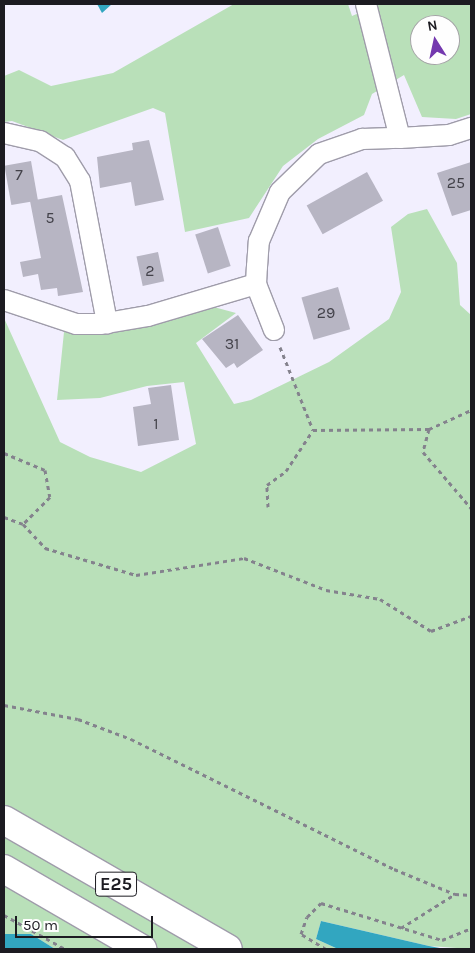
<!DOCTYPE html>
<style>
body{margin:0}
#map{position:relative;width:475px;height:953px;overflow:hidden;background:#f2effe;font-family:Karla,sans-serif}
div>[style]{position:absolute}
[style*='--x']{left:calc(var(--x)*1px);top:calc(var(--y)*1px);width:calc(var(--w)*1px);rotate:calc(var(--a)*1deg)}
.green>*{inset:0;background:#b9e0b9}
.water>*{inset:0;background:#32a6c0}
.building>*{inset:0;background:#b7b5c3;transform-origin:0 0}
.path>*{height:3px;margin-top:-1.5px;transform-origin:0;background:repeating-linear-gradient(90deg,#84828d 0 4px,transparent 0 8px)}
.roads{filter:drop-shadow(1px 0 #9f9caa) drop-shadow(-1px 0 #9f9caa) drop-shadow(0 1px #9f9caa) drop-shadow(0 -1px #9f9caa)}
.street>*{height:20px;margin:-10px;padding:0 10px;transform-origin:10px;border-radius:10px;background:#fff}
.highway>*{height:28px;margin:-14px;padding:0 14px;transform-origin:14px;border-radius:14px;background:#fff}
span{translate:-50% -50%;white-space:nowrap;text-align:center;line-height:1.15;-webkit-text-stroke:4px #fefefe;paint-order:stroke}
.number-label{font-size:16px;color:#43424a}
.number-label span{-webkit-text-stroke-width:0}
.shield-label span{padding:1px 4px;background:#fefefe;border:1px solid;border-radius:4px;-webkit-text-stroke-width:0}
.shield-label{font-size:18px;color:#1c1b21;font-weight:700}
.frame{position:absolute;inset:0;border:5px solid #1c1b21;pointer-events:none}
.north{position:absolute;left:410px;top:15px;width:50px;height:50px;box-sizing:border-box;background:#fefefe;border:1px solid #a4a3a6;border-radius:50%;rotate:350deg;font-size:14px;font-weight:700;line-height:20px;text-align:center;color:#1c1b21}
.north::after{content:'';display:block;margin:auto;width:18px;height:22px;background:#7439af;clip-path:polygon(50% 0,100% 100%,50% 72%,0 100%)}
.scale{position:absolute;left:15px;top:916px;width:138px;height:22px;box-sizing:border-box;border:2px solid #1c1b21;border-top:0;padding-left:6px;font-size:15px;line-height:18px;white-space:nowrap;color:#1c1b21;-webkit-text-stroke:4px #fefefe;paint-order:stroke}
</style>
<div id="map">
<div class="green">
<div style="clip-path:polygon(evenodd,234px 4px,348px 4px,352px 16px,380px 4px,471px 4px,471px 114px,456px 119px,422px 117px,404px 75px,372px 94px,364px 115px,318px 139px,283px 166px,249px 218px,185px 232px,165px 113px,153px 108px,63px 140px,12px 121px,4px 122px,4px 76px,19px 70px,51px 86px,113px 73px,234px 4px,420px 25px,450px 25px,450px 55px,420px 55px,420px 25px)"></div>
<div style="clip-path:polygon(427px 209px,457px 263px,460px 305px,471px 315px,471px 949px,429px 946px,321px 921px,316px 939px,338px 949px,55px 949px,31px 934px,4px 934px,4px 318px,60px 442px,90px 457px,141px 472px,196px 444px,184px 382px,147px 386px,100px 398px,57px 400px,64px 332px,108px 334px,159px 324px,210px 306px,236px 313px,196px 343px,234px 404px,251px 400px,329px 362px,389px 319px,401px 292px,391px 227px,408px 214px)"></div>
</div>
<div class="water">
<div style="clip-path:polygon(97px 4px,112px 4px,102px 13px)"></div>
<div style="clip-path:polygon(321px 921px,429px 946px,445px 949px,338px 949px,316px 939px)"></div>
<div style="clip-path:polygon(4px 934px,31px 934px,55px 949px,4px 949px)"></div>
</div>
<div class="building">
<div style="clip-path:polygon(149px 140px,164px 200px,135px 206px,131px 182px,100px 188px,97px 157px,133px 150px,132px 143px)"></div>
<div style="left:31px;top:161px;width:40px;height:27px;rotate:80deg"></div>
<div style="clip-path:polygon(471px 162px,471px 210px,452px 216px,437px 173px)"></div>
<div style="left:367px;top:172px;width:33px;height:69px;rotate:61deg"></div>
<div style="clip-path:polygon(62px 195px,83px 292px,58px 296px,57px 288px,41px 290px,38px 274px,23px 277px,20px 262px,41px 258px,30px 201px)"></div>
<div style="left:218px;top:227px;width:41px;height:24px;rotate:72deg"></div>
<div style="left:158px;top:252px;width:30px;height:22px;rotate:78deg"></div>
<div style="left:338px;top:287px;width:44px;height:38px;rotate:74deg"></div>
<div style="clip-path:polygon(238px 315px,263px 350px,237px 368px,234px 363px,226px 368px,202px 339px)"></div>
<div style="clip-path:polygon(171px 385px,179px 440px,138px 446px,133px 407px,151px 404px,148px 388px)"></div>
</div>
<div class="path">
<div style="--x:280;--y:347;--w:89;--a:68.3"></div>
<div style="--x:313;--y:430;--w:116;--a:-0.5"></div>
<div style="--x:429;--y:429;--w:46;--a:-24.3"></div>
<div style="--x:429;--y:429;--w:24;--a:105"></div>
<div style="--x:423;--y:452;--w:74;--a:49.4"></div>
<div style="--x:4;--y:453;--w:44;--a:22.5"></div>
<div style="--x:45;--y:470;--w:27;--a:80"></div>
<div style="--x:50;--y:497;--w:38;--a:135"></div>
<div style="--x:268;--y:507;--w:22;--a:-93"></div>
<div style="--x:267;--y:485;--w:24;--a:-36"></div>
<div style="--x:286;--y:471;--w:49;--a:-56.6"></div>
<div style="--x:4;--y:517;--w:20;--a:20"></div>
<div style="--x:23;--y:524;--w:33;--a:47"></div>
<div style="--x:45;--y:548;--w:95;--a:16.5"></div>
<div style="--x:136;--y:575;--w:109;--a:-8.9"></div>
<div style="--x:244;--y:558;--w:88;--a:21.3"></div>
<div style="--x:326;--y:590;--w:55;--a:9.5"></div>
<div style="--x:380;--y:599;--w:60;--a:32.1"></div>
<div style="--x:431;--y:631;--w:43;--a:-20.6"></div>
<div style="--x:4;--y:705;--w:75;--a:10.7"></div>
<div style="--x:78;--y:719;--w:57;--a:20.7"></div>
<div style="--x:131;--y:739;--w:293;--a:26.3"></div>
<div style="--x:394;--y:869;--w:66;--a:22.3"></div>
<div style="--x:455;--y:894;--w:16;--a:4"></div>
<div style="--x:4;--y:915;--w:70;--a:29.1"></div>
<div style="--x:401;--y:928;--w:64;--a:-32.2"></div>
<div style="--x:326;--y:949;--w:29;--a:-149"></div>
<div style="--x:301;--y:934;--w:18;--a:-71"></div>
<div style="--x:307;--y:917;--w:20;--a:-45"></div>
<div style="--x:321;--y:903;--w:127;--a:17"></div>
<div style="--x:442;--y:940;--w:31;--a:-22"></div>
</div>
<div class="roads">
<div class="street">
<div style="--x:366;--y:4;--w:138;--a:75.8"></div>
<div style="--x:400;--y:138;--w:49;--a:-3.5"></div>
<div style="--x:449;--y:135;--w:23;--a:-18"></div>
<div style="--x:4;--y:133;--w:37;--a:13"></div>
<div style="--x:40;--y:141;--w:30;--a:33"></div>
<div style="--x:65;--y:157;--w:28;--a:58"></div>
<div style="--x:80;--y:181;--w:145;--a:79.2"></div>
<div style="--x:4;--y:300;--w:76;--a:18.4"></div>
<div style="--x:76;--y:324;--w:25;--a:0"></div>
<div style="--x:101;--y:324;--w:48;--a:-9.7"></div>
<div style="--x:148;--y:316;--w:113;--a:-16.5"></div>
<div style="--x:274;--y:330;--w:49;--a:-111.4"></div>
<div style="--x:256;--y:284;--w:17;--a:-87"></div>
<div style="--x:257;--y:267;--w:26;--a:-86"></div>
<div style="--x:259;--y:241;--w:53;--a:-66.8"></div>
<div style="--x:280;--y:192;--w:54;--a:-44.3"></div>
<div style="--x:319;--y:154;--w:46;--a:-19.2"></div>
<div style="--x:362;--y:139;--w:38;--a:-2"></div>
</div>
<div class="highway">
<div style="--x:4;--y:820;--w:258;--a:29.9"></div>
<div style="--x:4;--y:869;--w:160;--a:30.1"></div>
</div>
</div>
<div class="number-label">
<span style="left:19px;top:175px">7</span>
<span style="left:456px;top:183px">25</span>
<span style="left:50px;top:218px">5</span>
<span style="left:150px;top:271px">2</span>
<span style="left:326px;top:313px">29</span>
<span style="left:232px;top:344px">31</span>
<span style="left:156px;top:424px">1</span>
</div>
<div class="shield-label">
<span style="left:116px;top:884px">E25</span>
</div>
<div class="frame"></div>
<div class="north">N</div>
<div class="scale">50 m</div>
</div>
